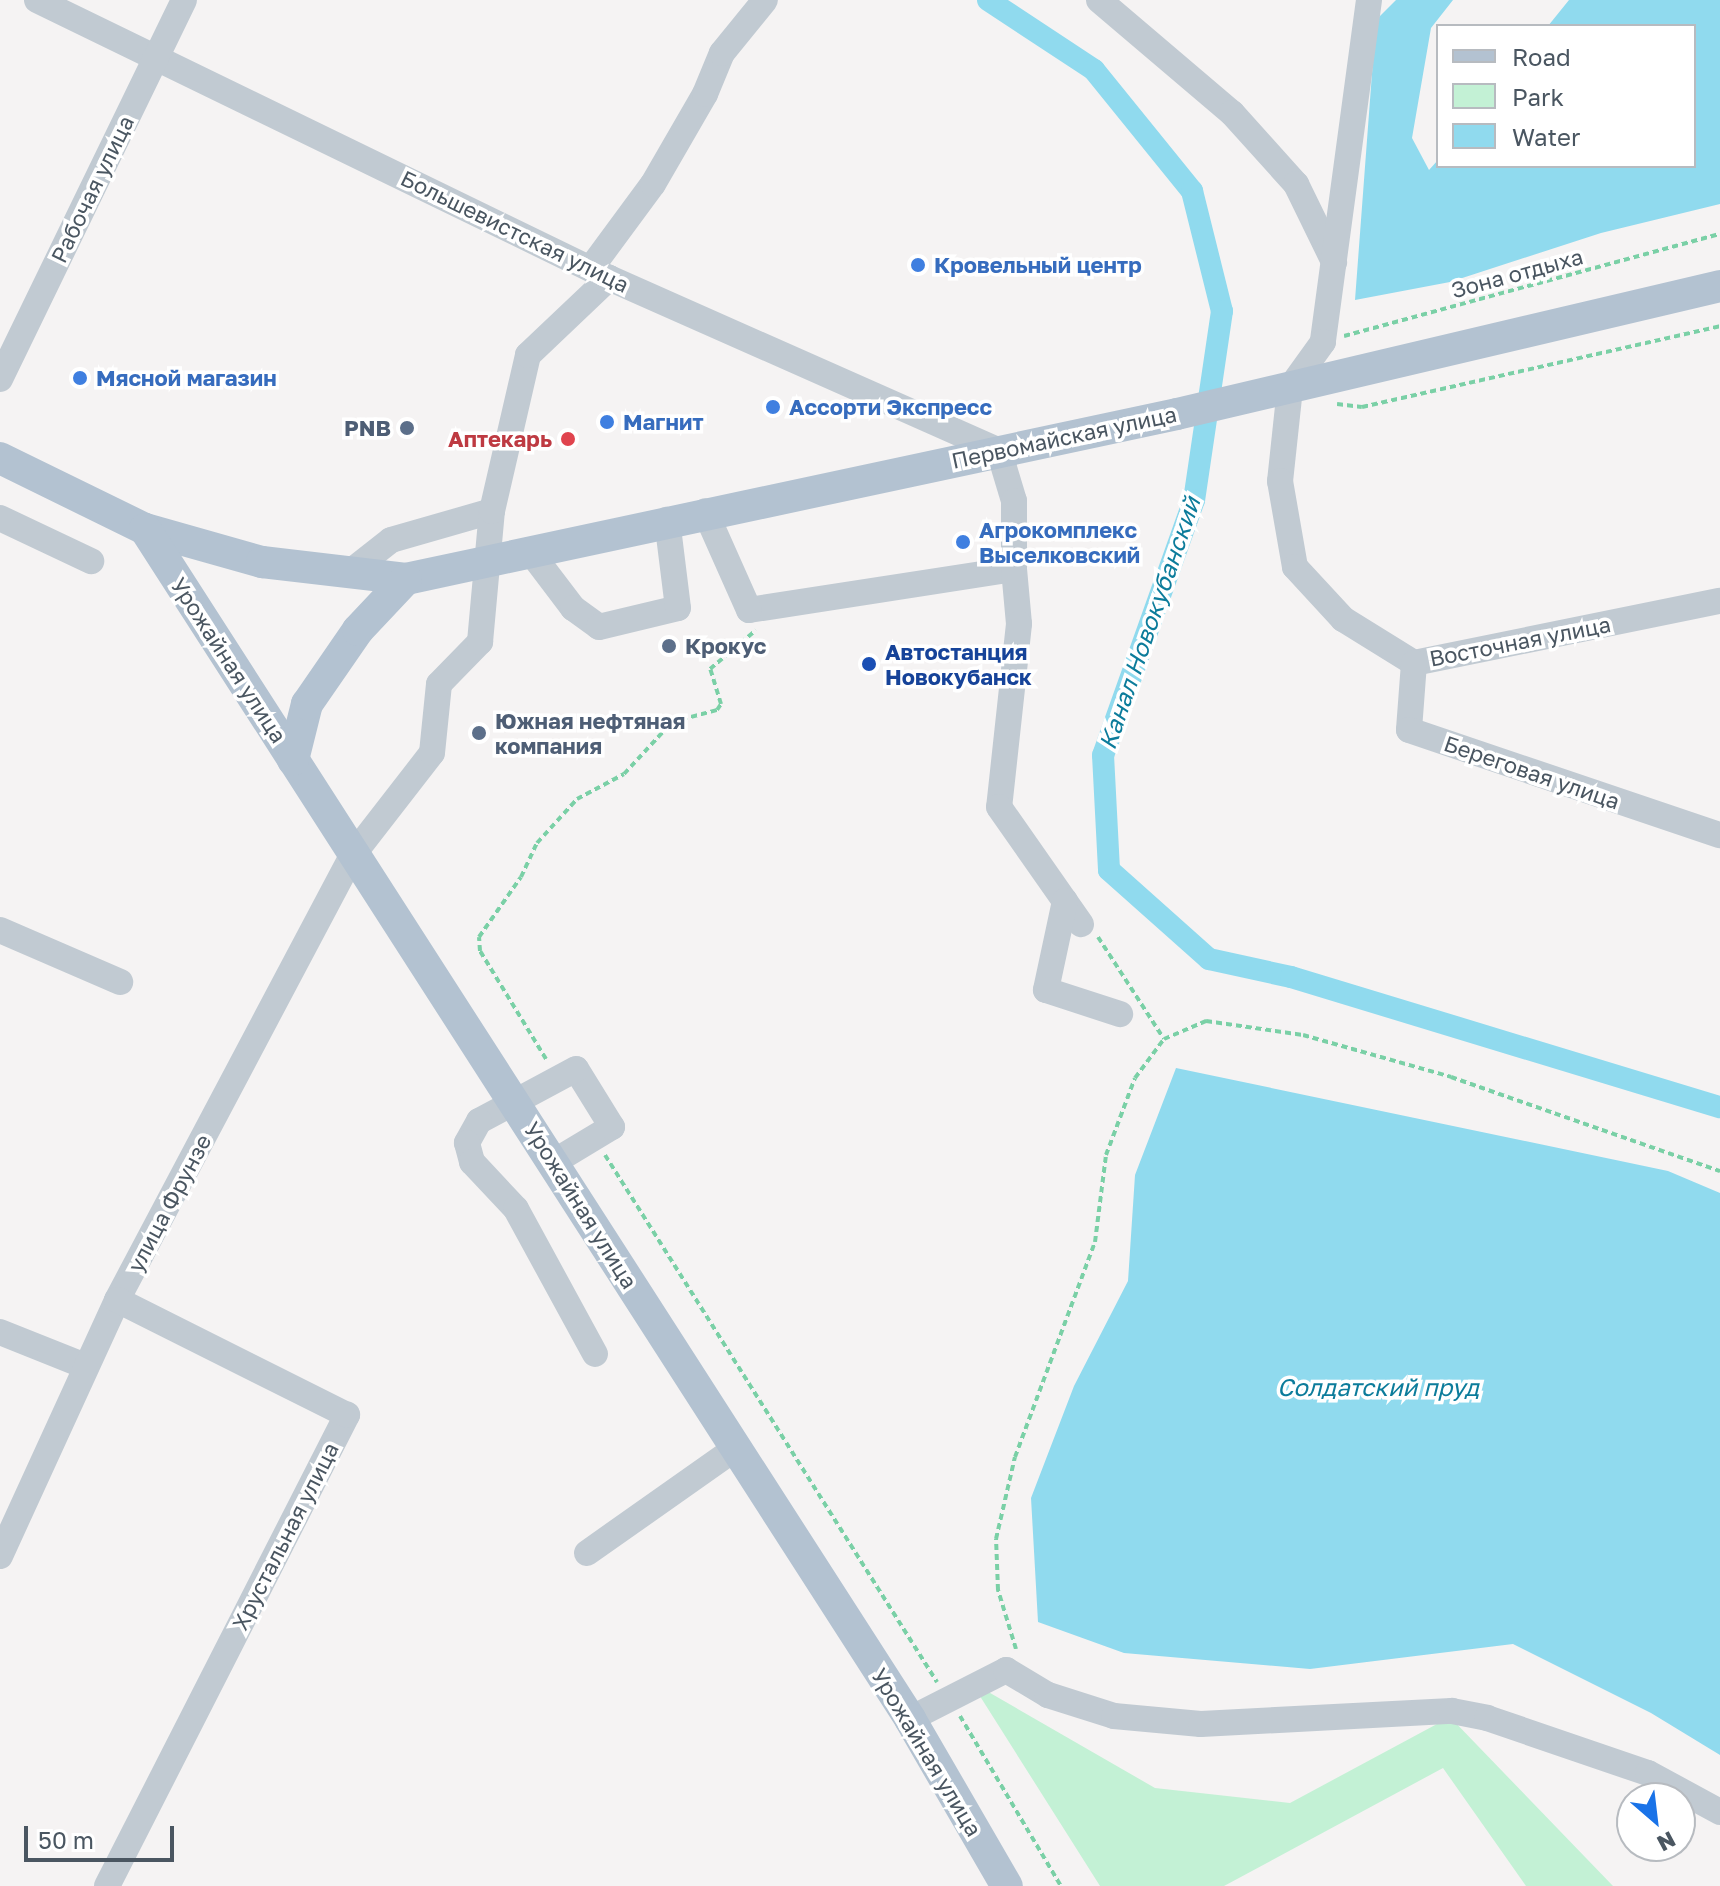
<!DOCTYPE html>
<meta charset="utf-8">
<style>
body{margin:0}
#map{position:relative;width:1720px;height:1886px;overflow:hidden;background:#f5f3f3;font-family:"Golos Text",sans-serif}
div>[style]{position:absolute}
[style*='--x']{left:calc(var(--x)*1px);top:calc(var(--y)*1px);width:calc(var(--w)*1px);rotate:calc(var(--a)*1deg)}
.green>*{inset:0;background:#c3f1d5}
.water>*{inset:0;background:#90daee}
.canal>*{height:22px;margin:-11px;padding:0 11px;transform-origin:11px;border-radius:11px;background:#90daee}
.path>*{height:4px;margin-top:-2px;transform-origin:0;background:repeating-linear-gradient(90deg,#7ad0a6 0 6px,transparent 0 10px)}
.minor>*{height:26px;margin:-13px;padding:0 13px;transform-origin:13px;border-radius:13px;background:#c1cad2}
.major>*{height:32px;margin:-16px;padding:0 16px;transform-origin:16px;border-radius:16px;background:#b3c2d1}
.dots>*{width:22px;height:22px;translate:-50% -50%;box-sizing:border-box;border:4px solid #fff;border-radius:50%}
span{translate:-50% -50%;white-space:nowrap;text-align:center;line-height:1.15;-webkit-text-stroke:7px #fff;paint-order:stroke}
.street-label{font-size:22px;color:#4a5661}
.shop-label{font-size:22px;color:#366cbe;font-weight:700}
.left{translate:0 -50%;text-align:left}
.service-label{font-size:22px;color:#4e5e75;font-weight:700}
.right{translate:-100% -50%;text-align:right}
.health-label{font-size:22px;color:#be3a42;font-weight:700}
.transit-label{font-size:22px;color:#164399;font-weight:700}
.water-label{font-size:24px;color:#0c7c9b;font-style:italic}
.legend{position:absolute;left:1436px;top:24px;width:260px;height:144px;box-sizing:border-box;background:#fff;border:2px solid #b7bbc0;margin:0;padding:10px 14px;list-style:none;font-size:24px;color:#4a5661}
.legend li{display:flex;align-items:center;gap:16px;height:40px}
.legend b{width:40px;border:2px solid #b7bbc0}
.north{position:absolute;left:1616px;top:1782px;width:80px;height:80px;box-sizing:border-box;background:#fff;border:2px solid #b7bbc0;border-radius:50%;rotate:152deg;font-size:22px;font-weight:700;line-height:32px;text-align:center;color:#4a5661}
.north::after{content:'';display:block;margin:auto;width:28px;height:36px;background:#1a73e8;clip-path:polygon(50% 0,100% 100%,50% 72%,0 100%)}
.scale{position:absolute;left:24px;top:1826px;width:150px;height:36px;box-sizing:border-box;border:4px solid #4a5661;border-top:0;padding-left:10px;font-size:24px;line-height:28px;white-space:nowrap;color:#4a5661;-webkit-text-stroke:6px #fff;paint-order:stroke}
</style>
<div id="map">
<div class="green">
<div style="clip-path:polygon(971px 1682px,1155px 1788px,1290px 1803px,1450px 1717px,1613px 1886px,1526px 1886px,1443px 1768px,1224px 1886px,1100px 1886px)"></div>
</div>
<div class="water">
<div style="clip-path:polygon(1396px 0,1453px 0,1431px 28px,1412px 138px,1429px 170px,1438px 160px,1438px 166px,1694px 166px,1694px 26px,1548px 26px,1569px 0,1720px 0,1720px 204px,1601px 233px,1450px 282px,1355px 300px,1376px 20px)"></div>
<div style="clip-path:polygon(1176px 1068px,1668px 1171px,1720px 1193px,1720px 1755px,1651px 1713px,1513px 1644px,1310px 1669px,1124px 1653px,1038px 1622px,1031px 1498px,1074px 1386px,1128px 1281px,1135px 1175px)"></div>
</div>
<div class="canal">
<div style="--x:988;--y:0;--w:127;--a:33.4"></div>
<div style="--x:1094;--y:70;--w:156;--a:51"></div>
<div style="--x:1192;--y:191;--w:124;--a:76"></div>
<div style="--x:1222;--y:311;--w:191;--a:98.4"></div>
<div style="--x:1194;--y:500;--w:271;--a:109.6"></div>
<div style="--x:1103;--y:755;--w:115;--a:87"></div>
<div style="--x:1109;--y:870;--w:134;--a:41.7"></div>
<div style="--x:1209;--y:959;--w:84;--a:12.4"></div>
<div style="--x:1291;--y:977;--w:448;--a:16.9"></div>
</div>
<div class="path">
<div style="--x:1344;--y:336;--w:390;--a:-15.2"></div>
<div style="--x:1337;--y:404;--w:25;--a:7"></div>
<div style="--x:1362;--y:407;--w:367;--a:-12.7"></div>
<div style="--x:1098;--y:937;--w:121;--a:57.1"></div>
<div style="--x:546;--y:1059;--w:127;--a:-121.4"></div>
<div style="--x:480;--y:951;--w:14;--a:-94"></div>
<div style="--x:479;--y:937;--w:73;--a:-55"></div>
<div style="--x:521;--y:877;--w:38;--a:-65"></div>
<div style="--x:537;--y:843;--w:59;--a:-47.7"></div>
<div style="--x:577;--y:799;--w:53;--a:-28"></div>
<div style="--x:624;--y:774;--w:71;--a:-47.3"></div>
<div style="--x:672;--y:722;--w:47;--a:-14.9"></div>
<div style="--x:717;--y:710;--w:7;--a:-56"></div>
<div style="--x:721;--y:704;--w:37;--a:-107"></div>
<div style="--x:710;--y:669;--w:60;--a:-40.3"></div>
<div style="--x:605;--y:1155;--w:623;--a:57.79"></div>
<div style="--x:1016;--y:1649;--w:62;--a:-107"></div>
<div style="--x:998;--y:1590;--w:51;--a:-92.2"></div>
<div style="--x:996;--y:1539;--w:84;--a:-77"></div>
<div style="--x:1015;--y:1457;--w:229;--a:-69.6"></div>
<div style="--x:1095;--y:1242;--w:88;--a:-82.8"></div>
<div style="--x:1106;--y:1155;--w:82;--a:-69.4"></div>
<div style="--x:1135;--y:1078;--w:49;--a:-53.4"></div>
<div style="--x:1164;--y:1039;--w:46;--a:-23.2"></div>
<div style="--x:1206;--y:1021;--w:98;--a:8.2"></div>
<div style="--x:1303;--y:1035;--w:154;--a:15.8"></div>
<div style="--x:1451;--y:1077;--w:285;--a:19.3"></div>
<div style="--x:960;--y:1716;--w:198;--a:59.3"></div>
</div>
<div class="minor">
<div style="--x:37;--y:0;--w:636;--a:25.92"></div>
<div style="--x:609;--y:278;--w:427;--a:23.9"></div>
<div style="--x:999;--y:451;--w:52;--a:73.3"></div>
<div style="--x:1014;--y:501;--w:68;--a:90"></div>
<div style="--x:1014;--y:569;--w:268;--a:171.2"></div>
<div style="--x:749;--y:610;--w:108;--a:-114"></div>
<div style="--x:1099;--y:0;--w:175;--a:40.4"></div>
<div style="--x:1232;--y:113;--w:96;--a:48"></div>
<div style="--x:1296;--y:184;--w:87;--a:64"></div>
<div style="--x:1369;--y:0;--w:345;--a:97.7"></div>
<div style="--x:1323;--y:342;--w:57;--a:125.7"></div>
<div style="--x:1290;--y:388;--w:94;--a:96.1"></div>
<div style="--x:1280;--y:481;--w:87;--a:80.1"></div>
<div style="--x:1295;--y:567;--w:71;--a:47.3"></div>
<div style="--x:1343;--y:619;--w:84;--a:31.8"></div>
<div style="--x:1414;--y:663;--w:312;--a:-11.5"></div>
<div style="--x:591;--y:268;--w:104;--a:-53.6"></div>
<div style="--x:653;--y:184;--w:104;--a:-60"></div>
<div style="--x:705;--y:94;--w:44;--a:-67.5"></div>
<div style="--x:722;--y:53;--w:68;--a:-50.9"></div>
<div style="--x:0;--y:379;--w:421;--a:-64.1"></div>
<div style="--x:0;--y:518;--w:101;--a:25.3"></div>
<div style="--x:529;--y:550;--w:73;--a:52.8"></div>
<div style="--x:573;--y:608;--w:32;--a:36"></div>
<div style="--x:599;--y:627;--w:81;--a:-13.5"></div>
<div style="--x:678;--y:608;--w:89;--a:-97.1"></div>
<div style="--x:1014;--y:569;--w:55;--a:84.8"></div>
<div style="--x:1019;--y:624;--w:184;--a:96.2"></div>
<div style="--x:999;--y:807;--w:143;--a:55"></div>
<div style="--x:349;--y:573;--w:53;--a:-38.2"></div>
<div style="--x:391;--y:540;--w:105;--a:-16"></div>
<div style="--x:1414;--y:663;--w:67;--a:94.3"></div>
<div style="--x:1409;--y:730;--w:328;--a:18.7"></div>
<div style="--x:1065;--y:901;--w:91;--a:102.1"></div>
<div style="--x:1046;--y:990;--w:78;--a:18"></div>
<div style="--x:0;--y:930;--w:131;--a:23.4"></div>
<div style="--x:552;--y:1163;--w:70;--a:-31"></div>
<div style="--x:612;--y:1127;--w:68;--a:-121.8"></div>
<div style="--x:576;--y:1069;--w:110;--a:151.8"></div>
<div style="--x:479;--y:1121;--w:25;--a:119"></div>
<div style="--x:467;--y:1143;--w:20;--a:75"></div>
<div style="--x:472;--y:1162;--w:64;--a:46.9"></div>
<div style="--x:516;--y:1209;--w:165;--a:61.4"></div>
<div style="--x:0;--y:1332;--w:92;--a:21.8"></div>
<div style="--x:587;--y:1553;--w:182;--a:-35.2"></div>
<div style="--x:0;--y:1556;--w:281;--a:-65.4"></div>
<div style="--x:117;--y:1300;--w:502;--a:-62.11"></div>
<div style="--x:352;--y:856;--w:130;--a:-52.2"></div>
<div style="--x:432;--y:753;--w:69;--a:-84.2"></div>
<div style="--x:439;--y:684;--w:59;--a:-45.7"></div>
<div style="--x:480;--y:642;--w:132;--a:-84.8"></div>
<div style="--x:492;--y:511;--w:160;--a:-77"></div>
<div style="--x:528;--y:355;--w:112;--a:-43.5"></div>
<div style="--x:910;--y:1719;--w:108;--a:-27"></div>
<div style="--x:1006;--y:1670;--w:49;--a:30.8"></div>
<div style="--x:1048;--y:1695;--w:69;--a:17.7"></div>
<div style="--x:1114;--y:1716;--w:87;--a:5.3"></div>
<div style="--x:1201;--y:1724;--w:251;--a:-3"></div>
<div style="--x:1452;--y:1711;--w:36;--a:11"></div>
<div style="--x:1487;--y:1718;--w:170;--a:18.9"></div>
<div style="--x:1648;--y:1773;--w:82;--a:28.4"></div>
<div style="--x:107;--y:1886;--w:529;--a:-63"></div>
<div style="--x:347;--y:1415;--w:257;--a:-153.4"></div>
</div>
<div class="major">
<div style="--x:0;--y:458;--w:161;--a:26.1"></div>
<div style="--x:145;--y:529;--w:122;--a:15.8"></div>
<div style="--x:262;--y:562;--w:145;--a:6.7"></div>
<div style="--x:406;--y:579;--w:788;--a:-12.08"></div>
<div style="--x:1177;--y:414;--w:558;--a:-13.26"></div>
<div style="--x:145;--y:529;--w:1415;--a:57.26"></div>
<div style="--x:910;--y:1719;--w:193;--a:59.9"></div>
<div style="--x:293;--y:760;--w:58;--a:-76"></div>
<div style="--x:307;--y:704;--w:90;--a:-55.4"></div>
<div style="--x:358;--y:630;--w:70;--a:-46.7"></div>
</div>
<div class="dots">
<div style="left:918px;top:265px;background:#3f7fe0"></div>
<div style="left:80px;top:378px;background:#3f7fe0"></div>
<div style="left:773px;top:407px;background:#3f7fe0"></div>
<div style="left:607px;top:422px;background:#3f7fe0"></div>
<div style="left:407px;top:428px;background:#5c6f8a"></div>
<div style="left:568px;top:439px;background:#e0444e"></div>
<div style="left:963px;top:542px;background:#3f7fe0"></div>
<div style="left:669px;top:646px;background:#5c6f8a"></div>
<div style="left:869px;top:664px;background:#1a4fb4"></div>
<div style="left:479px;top:733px;background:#5c6f8a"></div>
</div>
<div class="street-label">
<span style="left:92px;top:189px;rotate:-64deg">Рабочая улица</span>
<span style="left:515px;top:231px;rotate:26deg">Большевистская улица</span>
<span style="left:1517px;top:273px;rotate:-15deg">Зона отдыха</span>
<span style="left:1064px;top:437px;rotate:-12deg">Первомайская улица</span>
<span style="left:1520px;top:641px;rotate:-11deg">Восточная улица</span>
<span style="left:229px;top:660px;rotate:57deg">Урожайная улица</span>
<span style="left:1532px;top:772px;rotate:19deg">Береговая улица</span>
<span style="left:169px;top:1203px;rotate:-62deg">улица Фрунзе</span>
<span style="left:581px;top:1205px;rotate:58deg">Урожайная улица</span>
<span style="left:285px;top:1536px;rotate:-63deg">Хрустальная улица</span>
<span style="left:927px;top:1752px;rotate:59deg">Урожайная улица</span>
</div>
<div class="shop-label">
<span class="left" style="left:934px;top:265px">Кровельный центр</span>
<span class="left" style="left:96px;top:378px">Мясной магазин</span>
<span class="left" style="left:789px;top:407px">Ассорти Экспресс</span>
<span class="left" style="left:623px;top:422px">Магнит</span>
<span class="left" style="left:979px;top:542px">Агрокомплекс<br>Выселковский</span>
</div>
<div class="service-label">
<span class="right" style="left:391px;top:428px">PNB</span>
<span class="left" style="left:685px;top:646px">Крокус</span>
<span class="left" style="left:495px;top:733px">Южная нефтяная<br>компания</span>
</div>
<div class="health-label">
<span class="right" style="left:552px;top:439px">Аптекарь</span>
</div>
<div class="transit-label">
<span class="left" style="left:885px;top:664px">Автостанция<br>Новокубанск</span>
</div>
<div class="water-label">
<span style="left:1149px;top:623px;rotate:-71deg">Канал Новокубанский</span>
<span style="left:1378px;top:1387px">Солдатский пруд</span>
</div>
<ul class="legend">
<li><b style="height:10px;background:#b3c2d1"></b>Road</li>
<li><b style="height:22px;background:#c3f1d5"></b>Park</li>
<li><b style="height:22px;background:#90daee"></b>Water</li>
</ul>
<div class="north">N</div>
<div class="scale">50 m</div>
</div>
